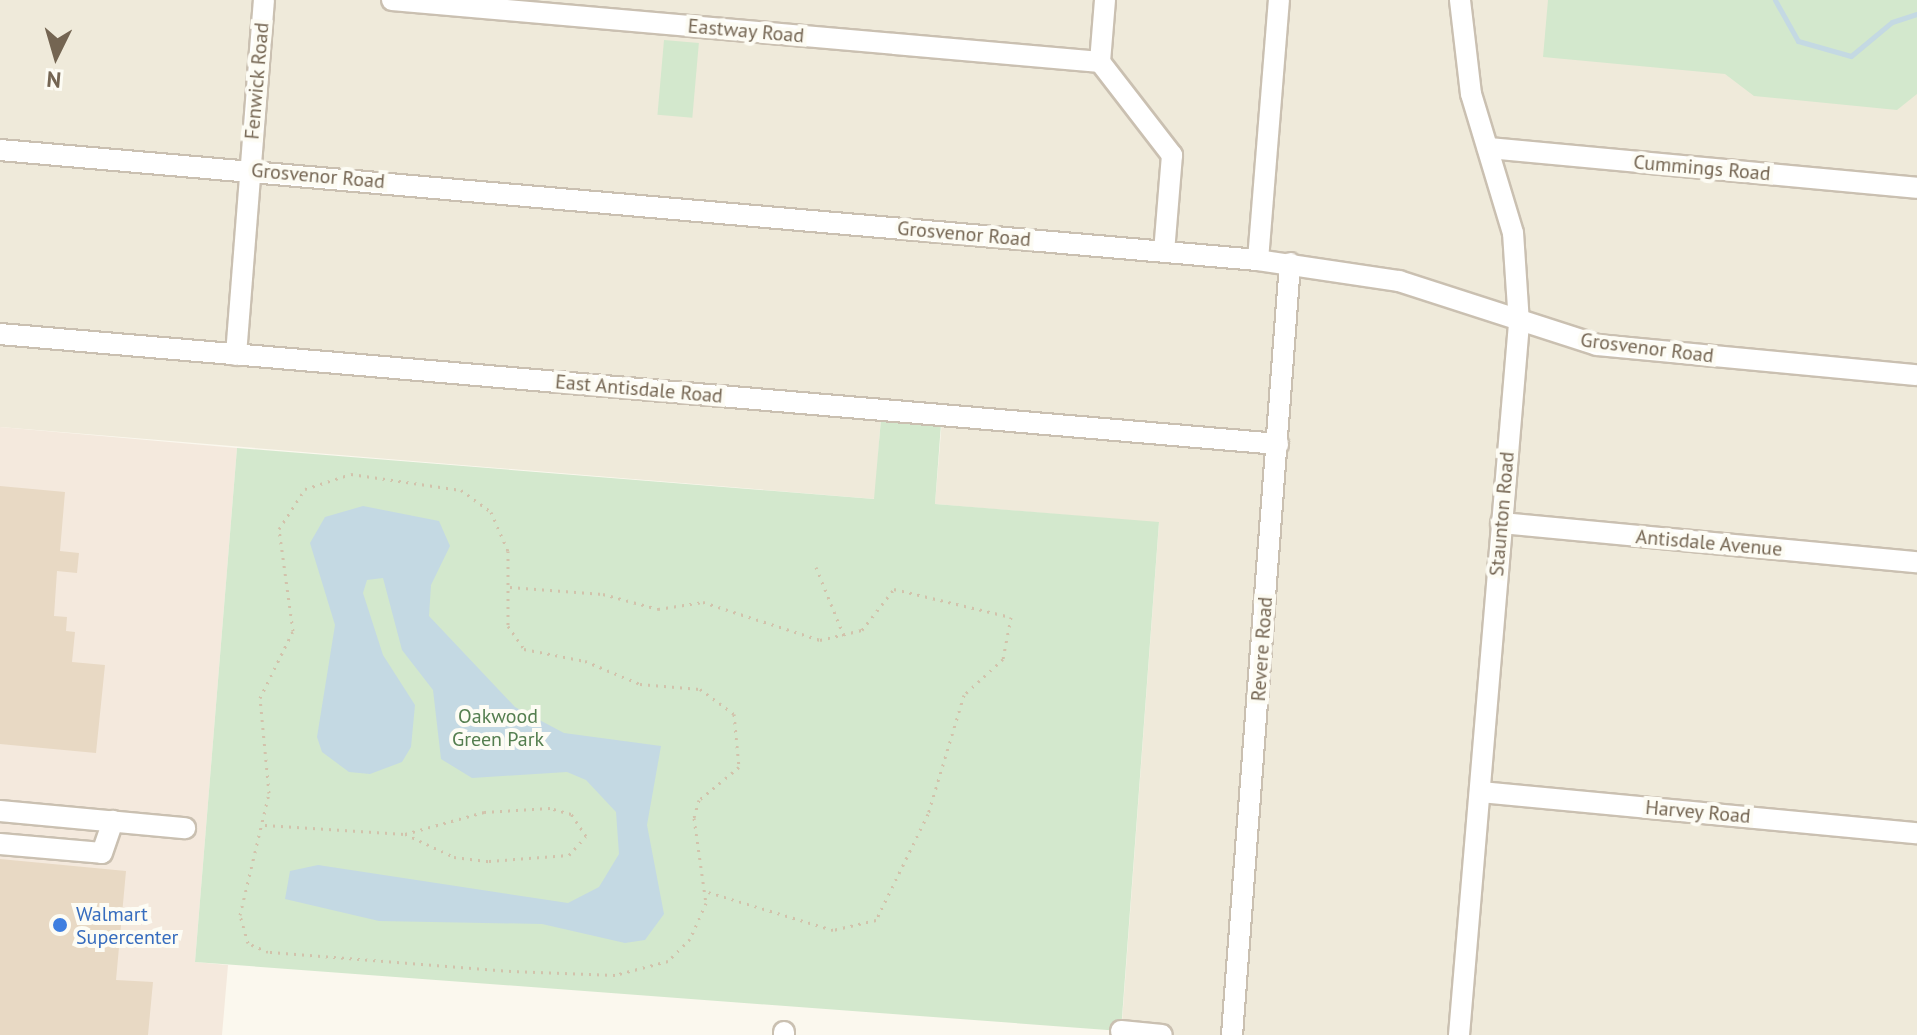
<!DOCTYPE html>
<style>
body{margin:0}
#map{position:relative;width:1917px;height:1035px;overflow:hidden;background:#fbf8ee;font-family:"PT Sans",sans-serif}
div>[style]{position:absolute}
[style*='--x']{left:calc(var(--x)*1px);top:calc(var(--y)*1px);width:calc(var(--w)*1px);rotate:calc(var(--a)*1deg)}
.residential>*{inset:0;background:#efeada}
.commercial>*{inset:0;background:#f4e9dd}
.green>*{inset:0;background:#d3e8cd;transform-origin:0 0}
.water>*{inset:0;background:#c4d9e3}
.stream>*{height:5px;margin:-2.5px;padding:0 2.5px;transform-origin:2.5px;border-radius:2.5px;background:#c4d9e3}
.building>*{inset:0;background:#e8d9c4}
.path>*{height:3px;margin-top:-1.5px;transform-origin:0;background:repeating-linear-gradient(90deg,#d2c2ab 0 2px,transparent 0 8px)}
.roads{filter:drop-shadow(2px 0 #cac0b1) drop-shadow(-2px 0 #cac0b1) drop-shadow(0 2px #cac0b1) drop-shadow(0 -2px #cac0b1)}
.minor>*{height:20px;margin:-10px;padding:0 10px;transform-origin:10px;border-radius:10px;background:#fff}
.dots>*{width:22px;height:22px;translate:-50% -50%;box-sizing:border-box;border:4px solid #fdfcf4;border-radius:50%}
span{translate:-50% -50%;white-space:nowrap;text-align:center;line-height:1.15;-webkit-text-stroke:8px #fdfcf4;paint-order:stroke}
.street-label{font-size:20px;color:#746552}
.park-label{font-size:20px;color:#547e4f}
.shop-label{font-size:20px;color:#366cbe}
.left{translate:0 -50%;text-align:left}
.north{position:absolute;left:16px;top:16px;width:80px;height:80px;-webkit-text-stroke:6px #fdfcf4;paint-order:stroke;rotate:185deg;font-size:22px;font-weight:700;line-height:32px;text-align:center;color:#746552}
.north::after{content:'';display:block;margin:auto;width:28px;height:36px;background:#746552;clip-path:polygon(50% 0,100% 100%,50% 72%,0 100%)}
</style>
<div id="map">
<div class="residential">
<div style="clip-path:polygon(0 0,1917px 0,1917px 1035px,1121px 1035px,1159px 523px,935px 504px,943px 408px,882px 402px,875px 499px,0 427px)"></div>
</div>
<div class="commercial">
<div style="clip-path:polygon(0 427px,237px 448px,195px 962px,228px 965px,222px 1035px,0 1035px)"></div>
</div>
<div class="green">
<div style="clip-path:polygon(1548px 0,1917px 0,1917px 94px,1897px 110px,1754px 96px,1725px 74px,1543px 57px)"></div>
<div style="left:664px;top:40px;width:35px;height:75px;rotate:5deg"></div>
<div style="clip-path:polygon(881px 419px,941px 424px,935px 504px,1159px 522px,1121px 1031px,195px 962px,237px 448px,874px 499px)"></div>
</div>
<div class="water">
<div style="clip-path:polygon(363px 506px,439px 521px,450px 546px,431px 585px,429px 616px,515px 707px,564px 733px,661px 746px,647px 825px,664px 914px,645px 940px,625px 943px,542px 924px,379px 921px,285px 899px,290px 871px,318px 865px,568px 903px,599px 887px,619px 854px,616px 812px,586px 780px,567px 772px,472px 778px,441px 759px,433px 690px,402px 650px,383px 578px,367px 580px,363px 593px,383px 655px,415px 705px,411px 747px,402px 762px,370px 774px,349px 772px,322px 752px,317px 737px,335px 625px,310px 543px,325px 517px)"></div>
</div>
<div class="stream">
<div style="--x:1775;--y:0;--w:47;--a:60.7"></div>
<div style="--x:1798;--y:41;--w:55;--a:15.8"></div>
<div style="--x:1851;--y:56;--w:53;--a:-39.7"></div>
<div style="--x:1892;--y:22;--w:26;--a:-18"></div>
</div>
<div class="building">
<div style="clip-path:polygon(0 486px,65px 492px,60px 551px,79px 553px,77px 573px,57px 571px,54px 616px,67px 617px,66px 631px,75px 632px,72px 662px,105px 665px,96px 753px,0 744px)"></div>
<div style="clip-path:polygon(0 859px,126px 871px,116px 980px,153px 982px,148px 1035px,0 1035px)"></div>
</div>
<div class="path">
<div style="--x:351;--y:474;--w:111;--a:8.3"></div>
<div style="--x:461;--y:490;--w:37;--a:36"></div>
<div style="--x:491;--y:512;--w:43;--a:66.4"></div>
<div style="--x:508;--y:551;--w:75;--a:90"></div>
<div style="--x:508;--y:626;--w:28;--a:55"></div>
<div style="--x:524;--y:649;--w:62;--a:11.1"></div>
<div style="--x:585;--y:661;--w:60;--a:22.7"></div>
<div style="--x:640;--y:684;--w:60;--a:4.8"></div>
<div style="--x:700;--y:689;--w:42;--a:36.3"></div>
<div style="--x:734;--y:714;--w:53;--a:84.6"></div>
<div style="--x:739;--y:767;--w:52;--a:140.5"></div>
<div style="--x:699;--y:800;--w:19;--a:106"></div>
<div style="--x:694;--y:818;--w:86;--a:82"></div>
<div style="--x:706;--y:903;--w:39;--a:114"></div>
<div style="--x:690;--y:939;--w:31;--a:135"></div>
<div style="--x:668;--y:961;--w:55;--a:165.2"></div>
<div style="--x:615;--y:975;--w:104;--a:-177.8"></div>
<div style="--x:511;--y:971;--w:244;--a:-175.5"></div>
<div style="--x:268;--y:952;--w:22;--a:-156"></div>
<div style="--x:248;--y:943;--w:29;--a:-106"></div>
<div style="--x:240;--y:915;--w:125;--a:-76.6"></div>
<div style="--x:269;--y:793;--w:95;--a:-95.4"></div>
<div style="--x:260;--y:698;--w:75;--a:-63.8"></div>
<div style="--x:293;--y:631;--w:103;--a:-97.8"></div>
<div style="--x:279;--y:529;--w:48;--a:-57"></div>
<div style="--x:305;--y:489;--w:48;--a:-18.1"></div>
<div style="--x:816;--y:567;--w:74;--a:67.9"></div>
<div style="--x:510;--y:587;--w:93;--a:4.3"></div>
<div style="--x:603;--y:594;--w:57;--a:15.3"></div>
<div style="--x:658;--y:609;--w:46;--a:-8.8"></div>
<div style="--x:703;--y:602;--w:123;--a:18"></div>
<div style="--x:820;--y:640;--w:43;--a:-13.4"></div>
<div style="--x:862;--y:630;--w:52;--a:-52"></div>
<div style="--x:894;--y:589;--w:120;--a:13.5"></div>
<div style="--x:1011;--y:617;--w:43;--a:100.8"></div>
<div style="--x:1003;--y:659;--w:53;--a:137.3"></div>
<div style="--x:964;--y:695;--w:124;--a:106.8"></div>
<div style="--x:928;--y:814;--w:118;--a:116.1"></div>
<div style="--x:876;--y:920;--w:44;--a:166.9"></div>
<div style="--x:833;--y:930;--w:131;--a:-163.1"></div>
<div style="--x:265;--y:825;--w:140;--a:3.7"></div>
<div style="--x:405;--y:834;--w:54;--a:25.1"></div>
<div style="--x:454;--y:857;--w:35;--a:7"></div>
<div style="--x:489;--y:861;--w:80;--a:-4.3"></div>
<div style="--x:569;--y:855;--w:25;--a:-48"></div>
<div style="--x:586;--y:836;--w:27;--a:-124"></div>
<div style="--x:571;--y:814;--w:22;--a:-164"></div>
<div style="--x:550;--y:808;--w:66;--a:176.5"></div>
<div style="--x:484;--y:812;--w:82;--a:164.4"></div>
</div>
<div class="roads">
<div class="minor">
<div style="--x:392;--y:0;--w:711;--a:5"></div>
<div style="--x:1105;--y:0;--w:62;--a:94.6"></div>
<div style="--x:1100;--y:62;--w:118;--a:52.3"></div>
<div style="--x:1172;--y:155;--w:97;--a:94.7"></div>
<div style="--x:1488;--y:148;--w:431;--a:5.3"></div>
<div style="--x:0;--y:150;--w:1263;--a:5"></div>
<div style="--x:1258;--y:260;--w:143;--a:8.5"></div>
<div style="--x:1399;--y:281;--w:208;--a:17.9"></div>
<div style="--x:1597;--y:345;--w:321;--a:5.4"></div>
<div style="--x:1258;--y:260;--w:261;--a:-85.4"></div>
<div style="--x:0;--y:334;--w:1283;--a:4.92"></div>
<div style="--x:236;--y:355;--w:356;--a:-85.5"></div>
<div style="--x:1501;--y:523;--w:418;--a:5.4"></div>
<div style="--x:1480;--y:792;--w:439;--a:5.4"></div>
<div style="--x:0;--y:811;--w:186;--a:5.3"></div>
<div style="--x:0;--y:844;--w:102;--a:5"></div>
<div style="--x:102;--y:853;--w:34;--a:-71"></div>
<div style="--x:1121;--y:1031;--w:41;--a:5.6"></div>
<div style="--x:784;--y:1035;--w:3;--a:-90"></div>
<div style="--x:1232;--y:1035;--w:774;--a:-85.7"></div>
<div style="--x:1459;--y:1035;--w:715;--a:-85.18"></div>
<div style="--x:1519;--y:323;--w:90;--a:-93.8"></div>
<div style="--x:1513;--y:233;--w:145;--a:-106.8"></div>
<div style="--x:1471;--y:94;--w:95;--a:-96.7"></div>
</div>
</div>
<div class="dots">
<div style="left:60px;top:925px;background:#3f7fe0"></div>
</div>
<div class="street-label">
<span style="left:746px;top:31px;rotate:5deg">Eastway Road</span>
<span style="left:257px;top:81px;rotate:-85deg">Fenwick Road</span>
<span style="left:1702px;top:168px;rotate:5deg">Cummings Road</span>
<span style="left:318px;top:176px;rotate:5deg">Grosvenor Road</span>
<span style="left:964px;top:234px;rotate:5deg">Grosvenor Road</span>
<span style="left:1647px;top:348px;rotate:7deg">Grosvenor Road</span>
<span style="left:639px;top:389px;rotate:5deg">East Antisdale Road</span>
<span style="left:1502px;top:514px;rotate:-85deg">Staunton Road</span>
<span style="left:1709px;top:543px;rotate:5deg">Antisdale Avenue</span>
<span style="left:1262px;top:649px;rotate:-86deg">Revere Road</span>
<span style="left:1698px;top:812px;rotate:5deg">Harvey Road</span>
</div>
<div class="park-label">
<span style="left:498px;top:728px">Oakwood<br>Green Park</span>
</div>
<div class="shop-label">
<span class="left" style="left:76px;top:926px">Walmart<br>Supercenter</span>
</div>
<div class="north">N</div>
</div>
